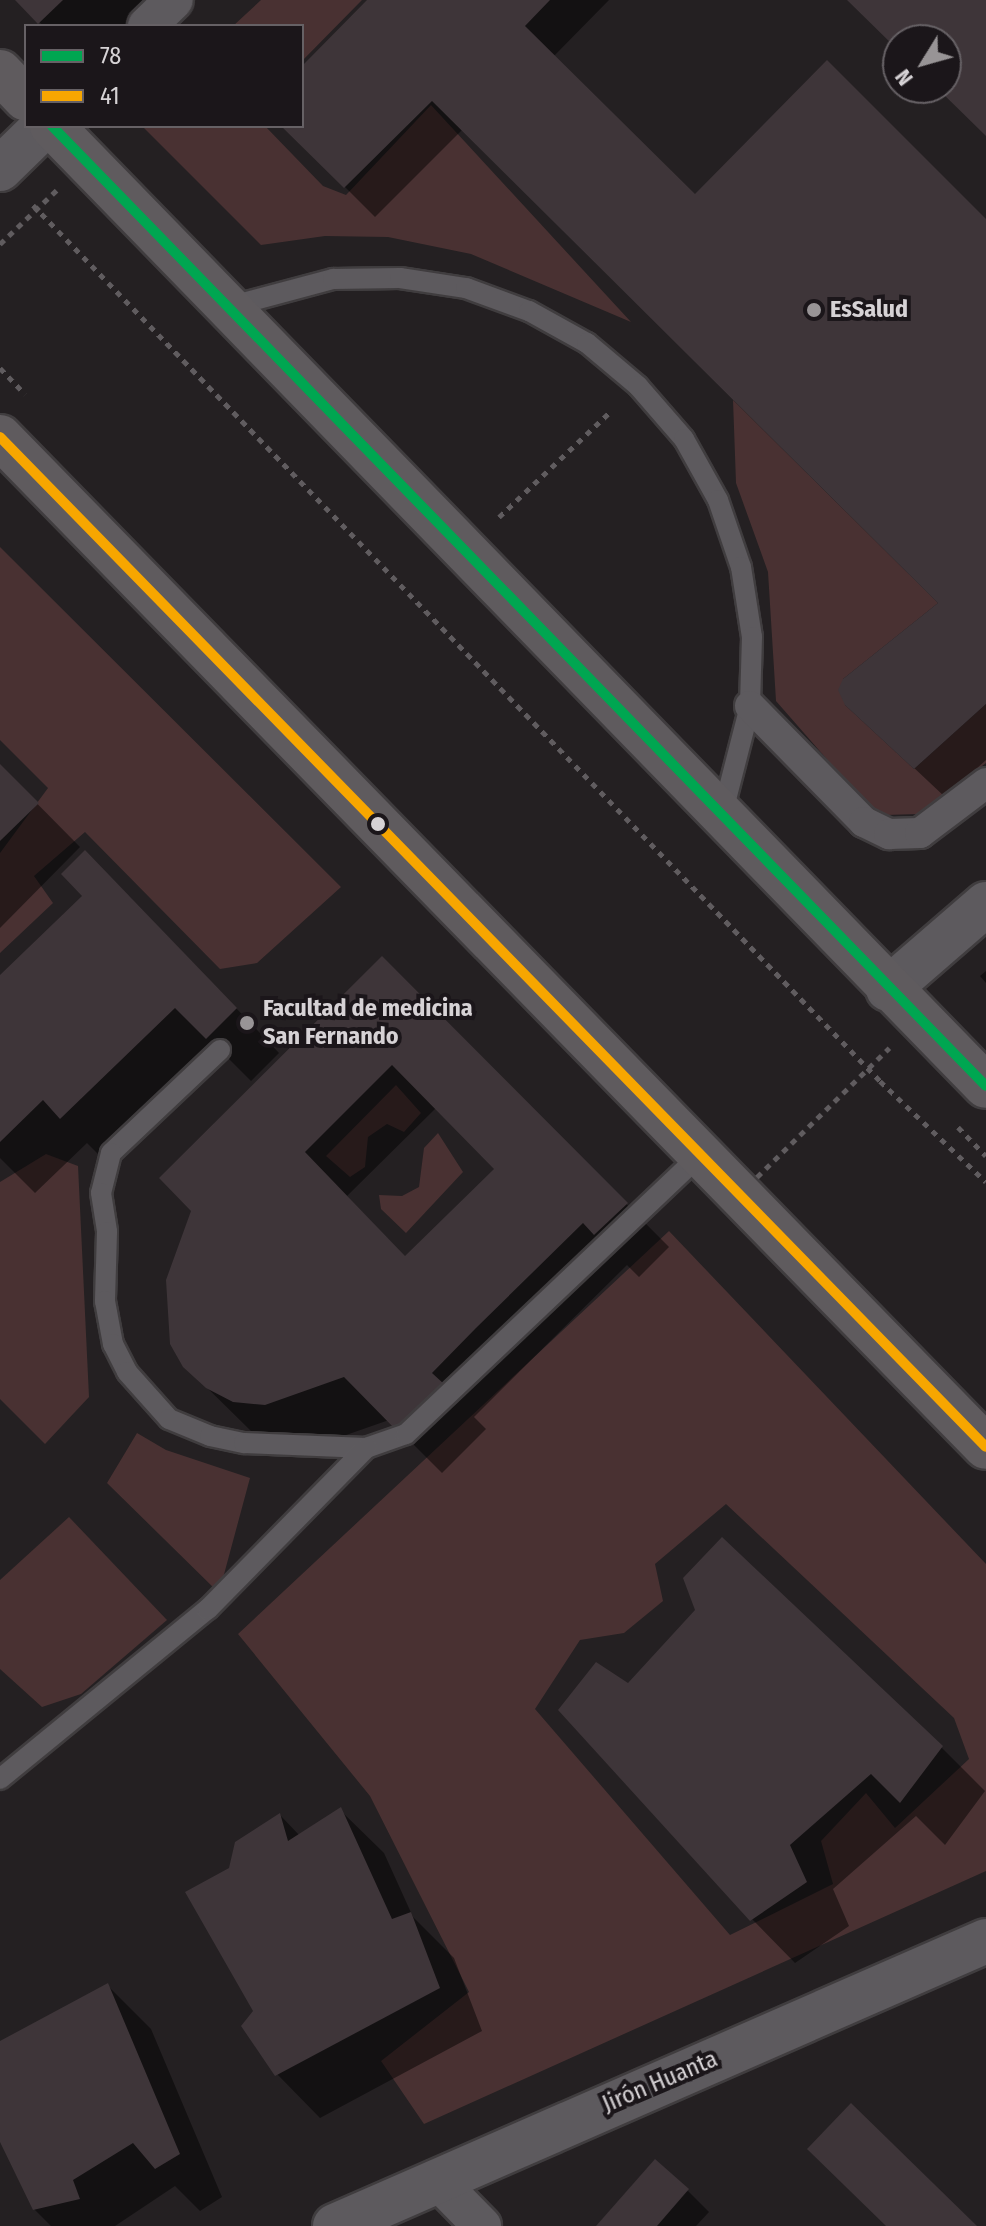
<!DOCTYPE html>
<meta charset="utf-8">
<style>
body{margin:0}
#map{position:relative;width:986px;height:2226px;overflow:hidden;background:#242022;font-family:"Fira Sans Condensed",sans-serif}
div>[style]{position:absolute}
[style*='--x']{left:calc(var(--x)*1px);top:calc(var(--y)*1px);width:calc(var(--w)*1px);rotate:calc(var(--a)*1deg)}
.green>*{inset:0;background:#493132}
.shadow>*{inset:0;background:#0007}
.building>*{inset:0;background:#3e3539}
.path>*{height:5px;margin-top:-2.5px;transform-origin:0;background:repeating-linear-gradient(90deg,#605c5f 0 6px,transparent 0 12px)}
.roads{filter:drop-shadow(2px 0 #403d3f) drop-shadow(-2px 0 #403d3f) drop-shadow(0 2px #403d3f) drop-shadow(0 -2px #403d3f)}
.service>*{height:20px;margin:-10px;padding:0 10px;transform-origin:10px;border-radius:10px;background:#5d5a5e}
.pedestrian>*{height:30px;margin:-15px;padding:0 15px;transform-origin:15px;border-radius:15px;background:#5d5a5e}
.minor>*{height:38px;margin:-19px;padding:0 19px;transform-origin:19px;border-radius:19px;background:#5d5a5e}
.tertiary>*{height:44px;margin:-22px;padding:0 22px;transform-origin:22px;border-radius:22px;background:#5d5a5e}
.primary>*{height:44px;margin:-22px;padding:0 22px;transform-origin:22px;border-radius:22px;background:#5f5b5e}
.path-bridge>*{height:5px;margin-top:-2.5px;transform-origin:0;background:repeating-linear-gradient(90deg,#605c5f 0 6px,transparent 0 12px)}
.bus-1>*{height:10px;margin:-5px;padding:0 5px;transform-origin:5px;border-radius:5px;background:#00a651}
.bus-2>*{height:10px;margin:-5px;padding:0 5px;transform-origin:5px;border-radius:5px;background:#f7a600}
.dots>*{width:22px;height:22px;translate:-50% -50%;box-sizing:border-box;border:4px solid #1b161a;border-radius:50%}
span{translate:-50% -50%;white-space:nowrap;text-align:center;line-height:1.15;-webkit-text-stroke:8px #1b161a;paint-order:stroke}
.poi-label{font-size:24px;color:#d6d2d5;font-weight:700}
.left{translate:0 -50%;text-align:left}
.street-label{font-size:24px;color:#d6d2d5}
.legend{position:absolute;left:24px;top:24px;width:280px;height:104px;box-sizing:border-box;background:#1b161a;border:2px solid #666165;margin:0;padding:10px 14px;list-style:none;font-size:24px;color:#d6d2d5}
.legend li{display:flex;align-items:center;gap:16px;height:40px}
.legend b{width:40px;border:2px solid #666165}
.north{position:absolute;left:882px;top:24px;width:80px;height:80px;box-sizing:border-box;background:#1b161a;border:2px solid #666165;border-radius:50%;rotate:233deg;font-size:22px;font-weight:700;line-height:32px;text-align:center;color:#d6d2d5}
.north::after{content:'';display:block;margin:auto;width:28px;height:36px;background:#989496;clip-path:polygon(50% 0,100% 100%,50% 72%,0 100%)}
</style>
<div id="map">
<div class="green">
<div style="clip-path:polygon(261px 0,362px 0,302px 61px,302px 26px,233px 26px)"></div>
<div style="clip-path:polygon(431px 105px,631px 322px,471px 254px,388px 237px,325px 236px,261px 245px,142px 126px,265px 126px,323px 186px,346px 195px)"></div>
<div style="clip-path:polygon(733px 400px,938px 603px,843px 679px,845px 705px,914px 769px,986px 704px,986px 763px,918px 814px,886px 815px,866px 804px,776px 701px,768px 572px,736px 483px)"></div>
<div style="clip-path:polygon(0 547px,341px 887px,257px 963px,220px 969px,85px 832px,34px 876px,53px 903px,0 953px,0 853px,48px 788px,0 740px)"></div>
<div style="clip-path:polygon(396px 1085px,421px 1113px,404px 1132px,387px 1124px,368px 1137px,365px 1167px,350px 1177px,326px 1156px)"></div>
<div style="clip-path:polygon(438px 1133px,463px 1172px,406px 1233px,381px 1209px,379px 1195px,402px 1196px,419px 1187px,424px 1148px)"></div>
<div style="clip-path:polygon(46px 1154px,78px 1166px,89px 1397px,45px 1444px,0 1399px,0 1182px)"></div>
<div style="clip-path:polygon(evenodd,669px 1231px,986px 1564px,986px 1871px,424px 2124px,381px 2061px,469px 1992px,370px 1796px,238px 1634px,669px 1231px,726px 1504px,954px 1718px,969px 1759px,895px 1828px,866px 1793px,821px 1841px,833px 1884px,730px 1935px,535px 1709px,580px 1640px,624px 1633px,663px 1601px,655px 1564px,726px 1504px)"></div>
<div style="clip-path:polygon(137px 1433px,166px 1450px,250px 1478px,219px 1593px,107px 1483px)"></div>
<div style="clip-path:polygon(69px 1517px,167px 1620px,81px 1694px,42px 1707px,0 1669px,0 1580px)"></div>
</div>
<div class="shadow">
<div style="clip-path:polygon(18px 0,185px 0,158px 26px,43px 26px)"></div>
<div style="clip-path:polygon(370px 0,609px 0,553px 57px,695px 197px,986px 222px,986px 760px,945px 797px,878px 734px,941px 603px,463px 129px,375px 217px,284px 126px,302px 126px,302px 69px)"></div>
<div style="clip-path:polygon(0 766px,80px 847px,0 928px)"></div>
<div style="clip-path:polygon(129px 896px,279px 1053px,251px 1081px,220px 1050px,105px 1161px,87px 1143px,35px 1193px,0 1158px,0 978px)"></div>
<div style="clip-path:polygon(evenodd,382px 959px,669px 1247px,639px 1277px,627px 1265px,520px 1371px,474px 1417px,486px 1429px,442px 1473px,389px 1420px,309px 1448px,278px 1445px,251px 1431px,185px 1366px,382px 959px,437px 1107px,497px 1169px,406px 1258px,347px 1196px,437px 1107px)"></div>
<div style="clip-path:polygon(986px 971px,986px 983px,980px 976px)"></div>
<div style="clip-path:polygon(628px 1686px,941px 1747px,985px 1791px,945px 1845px,916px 1816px,833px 1889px,849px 1926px,795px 1963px,752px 1919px)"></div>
<div style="clip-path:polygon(340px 1810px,384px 1853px,413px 1917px,454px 1958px,482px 2031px,320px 2118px,277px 2074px,256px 2011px,231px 1869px,280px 1815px,300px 1836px)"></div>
<div style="clip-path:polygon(108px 1986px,151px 2029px,222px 2197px,200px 2211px,175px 2186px,115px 2226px,51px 2226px,34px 2209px,0 2138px,0 2043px)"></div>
<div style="clip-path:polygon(688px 2191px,709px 2212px,696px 2226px,598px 2226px)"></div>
</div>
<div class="building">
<div style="clip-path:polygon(15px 0,63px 0,38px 24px)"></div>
<div style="clip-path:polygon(367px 0,550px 0,525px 26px,695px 194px,827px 60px,986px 219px,986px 704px,914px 769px,845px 705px,838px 690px,843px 679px,938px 603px,432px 101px,344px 188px,281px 126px,302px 126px,302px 66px)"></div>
<div style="clip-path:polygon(847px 0,986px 0,986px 136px,937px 88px,946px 88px,946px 40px,898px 40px,898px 50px)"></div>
<div style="clip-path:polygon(0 764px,39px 803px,0 841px)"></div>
<div style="clip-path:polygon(85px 850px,237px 1008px,206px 1039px,175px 1008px,60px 1119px,43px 1100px,0 1142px,0 975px,82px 896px,61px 874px)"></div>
<div style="clip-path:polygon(evenodd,382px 956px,628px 1203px,594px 1235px,583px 1223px,476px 1328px,432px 1373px,444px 1384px,397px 1431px,344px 1377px,265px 1405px,233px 1402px,206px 1388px,183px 1367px,170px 1344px,166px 1280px,191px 1211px,159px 1178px,382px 956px,392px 1065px,494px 1169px,405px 1256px,305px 1152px,392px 1065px)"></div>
<div style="clip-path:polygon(722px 1537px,943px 1746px,900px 1803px,871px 1774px,790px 1845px,807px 1882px,750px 1921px,558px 1710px,596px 1662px,628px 1683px,695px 1610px,683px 1578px)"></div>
<div style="clip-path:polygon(341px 1807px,392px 1919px,411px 1912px,440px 1988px,275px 2076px,241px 2026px,253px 2011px,185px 1892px,229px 1868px,235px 1842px,280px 1813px,288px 1841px)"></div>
<div style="clip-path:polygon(108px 1983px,180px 2154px,155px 2169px,133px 2143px,73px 2180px,80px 2199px,33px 2210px,0 2142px,0 2041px)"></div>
<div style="clip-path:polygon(851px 2103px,977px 2226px,886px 2226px,807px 2149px)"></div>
<div style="clip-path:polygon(655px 2159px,689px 2189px,657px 2226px,596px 2226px)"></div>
</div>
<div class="path">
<div style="--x:33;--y:205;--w:1219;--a:45.96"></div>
<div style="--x:880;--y:1081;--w:146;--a:43.6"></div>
<div style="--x:0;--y:368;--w:36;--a:46"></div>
<div style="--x:499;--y:517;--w:154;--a:-43.4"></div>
<div style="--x:958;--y:1127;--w:40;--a:46"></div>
</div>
<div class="roads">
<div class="service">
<div style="--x:232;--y:306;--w:105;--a:-15"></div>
<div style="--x:333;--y:279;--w:67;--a:-0.9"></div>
<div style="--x:400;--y:278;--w:67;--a:8.6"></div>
<div style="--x:466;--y:288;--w:67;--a:20.1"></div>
<div style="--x:529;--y:311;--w:66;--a:28.9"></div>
<div style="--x:587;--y:343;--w:67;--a:40.1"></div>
<div style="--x:638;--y:386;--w:70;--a:49"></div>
<div style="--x:684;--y:439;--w:70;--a:60.9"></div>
<div style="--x:718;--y:500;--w:71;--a:71.1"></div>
<div style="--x:741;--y:567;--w:71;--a:81.1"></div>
<div style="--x:752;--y:637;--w:69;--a:91.7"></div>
<div style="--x:750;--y:706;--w:113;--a:104.4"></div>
<div style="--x:220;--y:1050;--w:150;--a:136.6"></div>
<div style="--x:111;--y:1153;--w:41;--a:104"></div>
<div style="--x:101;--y:1193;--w:39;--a:81"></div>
<div style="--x:107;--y:1232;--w:69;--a:91.7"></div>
<div style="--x:105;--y:1301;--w:44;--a:79.5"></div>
<div style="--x:113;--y:1344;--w:31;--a:63"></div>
<div style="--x:127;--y:1372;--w:63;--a:48.2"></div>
<div style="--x:169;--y:1419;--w:44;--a:22.5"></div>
<div style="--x:210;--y:1436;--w:35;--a:12"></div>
<div style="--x:244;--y:1443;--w:122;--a:2.3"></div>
<div style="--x:366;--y:1448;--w:42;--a:-19.3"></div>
<div style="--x:406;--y:1434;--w:402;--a:-43.5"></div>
<div style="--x:0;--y:1779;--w:269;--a:-39.3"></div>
<div style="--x:208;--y:1609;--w:226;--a:-45.5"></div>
</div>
<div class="pedestrian">
<div style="--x:750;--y:706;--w:163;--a:45.5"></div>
<div style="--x:864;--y:822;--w:28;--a:26"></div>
<div style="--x:889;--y:834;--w:31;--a:-2"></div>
<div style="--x:920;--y:833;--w:83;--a:-37.1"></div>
</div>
<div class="minor">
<div style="--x:147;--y:26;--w:37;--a:-44"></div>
<div style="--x:436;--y:2179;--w:66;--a:45.6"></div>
</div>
<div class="tertiary">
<div style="--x:0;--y:169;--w:62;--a:-44.3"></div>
<div style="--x:888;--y:989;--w:130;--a:-40.9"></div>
<div style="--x:335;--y:2226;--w:711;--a:-23.64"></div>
</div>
<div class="primary">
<div style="--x:0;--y:72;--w:37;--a:46"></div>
<div style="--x:52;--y:126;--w:1339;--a:45.79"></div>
<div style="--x:0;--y:437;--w:1411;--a:45.69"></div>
</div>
</div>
<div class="path-bridge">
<div style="--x:0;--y:244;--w:84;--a:-43.6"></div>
<div style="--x:757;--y:1177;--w:185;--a:-44.3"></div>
</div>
<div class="bus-1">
<div style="--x:52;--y:126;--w:1339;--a:45.79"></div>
</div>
<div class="bus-2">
<div style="--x:0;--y:437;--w:1411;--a:45.69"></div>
</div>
<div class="dots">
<div style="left:814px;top:310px;background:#989496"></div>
<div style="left:378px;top:824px;background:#d6d2d5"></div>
<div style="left:247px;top:1023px;background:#989496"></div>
</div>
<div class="poi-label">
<span class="left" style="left:830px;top:310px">EsSalud</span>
<span class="left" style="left:263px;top:1023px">Facultad de medicina<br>San Fernando</span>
</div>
<div class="street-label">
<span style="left:660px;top:2082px;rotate:-23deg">Jirón Huanta</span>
</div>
<ul class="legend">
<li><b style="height:10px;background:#00a651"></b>78</li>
<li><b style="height:10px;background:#f7a600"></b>41</li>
</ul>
<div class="north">N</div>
</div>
